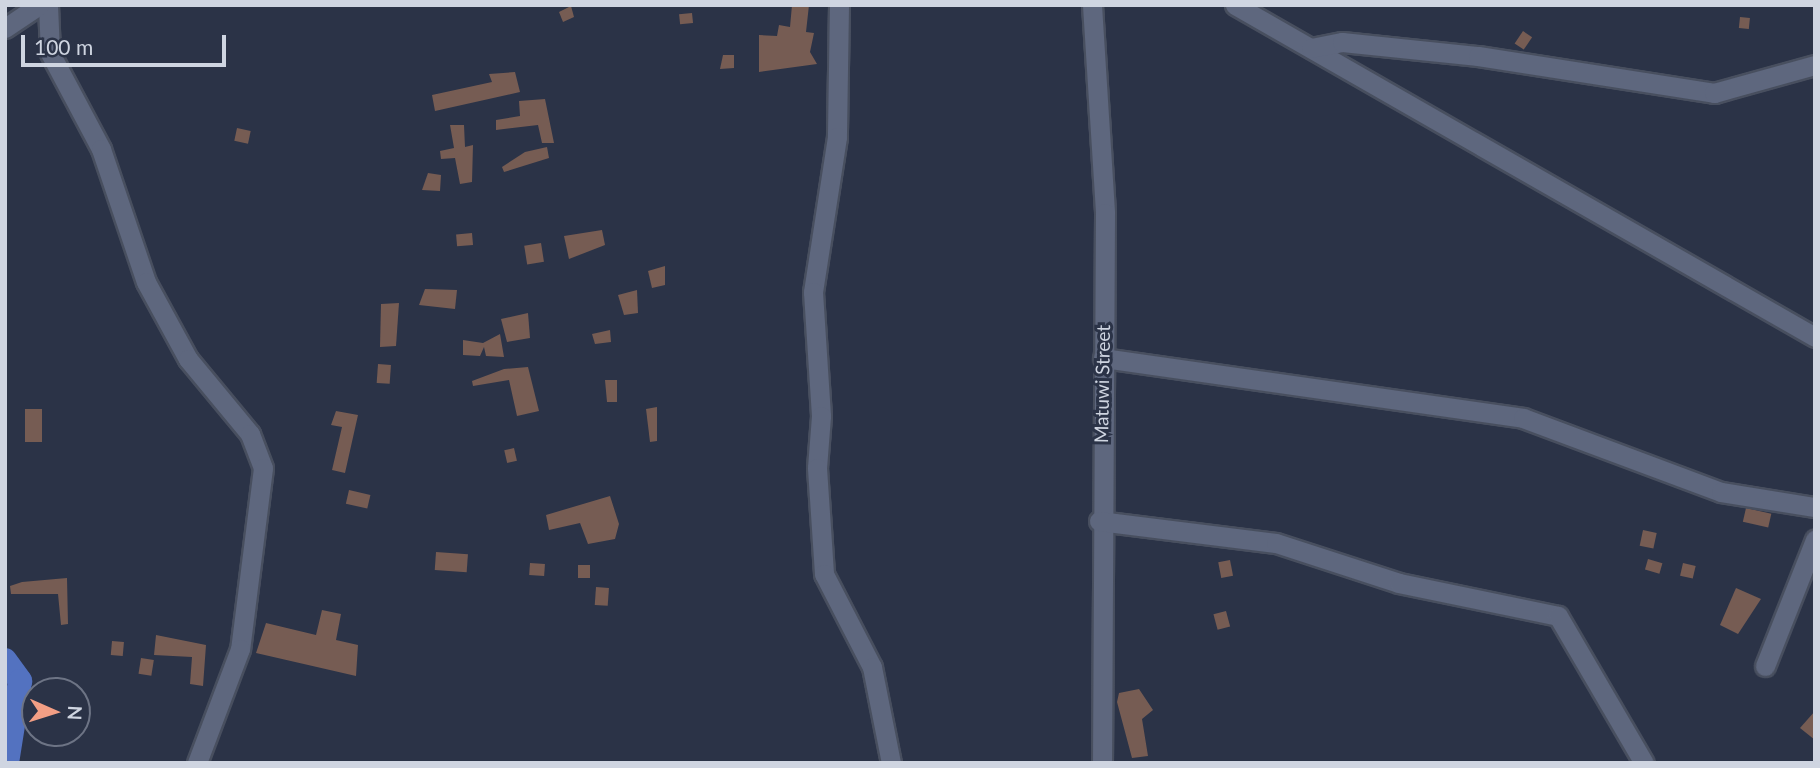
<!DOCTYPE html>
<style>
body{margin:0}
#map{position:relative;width:1820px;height:768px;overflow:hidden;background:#2b3347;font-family:Lato,sans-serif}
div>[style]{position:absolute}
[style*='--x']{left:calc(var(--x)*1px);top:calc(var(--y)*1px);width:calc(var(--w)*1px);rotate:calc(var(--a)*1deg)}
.river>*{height:24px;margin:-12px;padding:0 12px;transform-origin:12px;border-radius:12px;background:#5372c0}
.building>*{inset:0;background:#765c53;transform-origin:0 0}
.roads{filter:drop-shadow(2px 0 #484f5f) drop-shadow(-2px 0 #484f5f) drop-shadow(0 2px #484f5f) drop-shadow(0 -2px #484f5f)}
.minor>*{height:19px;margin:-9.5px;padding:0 9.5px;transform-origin:9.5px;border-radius:9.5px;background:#5e677e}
span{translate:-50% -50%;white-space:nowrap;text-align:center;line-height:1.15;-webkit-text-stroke:6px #2b3347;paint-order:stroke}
.street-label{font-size:19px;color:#cfd5e1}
.frame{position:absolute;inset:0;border:7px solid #cfd5e1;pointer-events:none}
.north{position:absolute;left:21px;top:677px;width:70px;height:70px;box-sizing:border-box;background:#2b3347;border:2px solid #6d7485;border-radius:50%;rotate:93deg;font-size:19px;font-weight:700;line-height:28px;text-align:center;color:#cfd5e1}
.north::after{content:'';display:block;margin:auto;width:24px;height:32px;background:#f39f85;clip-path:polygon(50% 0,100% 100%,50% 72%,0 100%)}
.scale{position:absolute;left:21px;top:35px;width:205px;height:32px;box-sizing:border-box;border:4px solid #cfd5e1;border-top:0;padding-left:9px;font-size:21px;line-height:24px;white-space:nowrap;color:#cfd5e1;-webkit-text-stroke:5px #2b3347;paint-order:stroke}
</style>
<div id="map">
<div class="river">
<div style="--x:5;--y:660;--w:26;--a:54"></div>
<div style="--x:20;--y:681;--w:83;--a:99"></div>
</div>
<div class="building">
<div style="clip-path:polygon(792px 5px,809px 5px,806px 32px,814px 33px,810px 52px,817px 64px,759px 72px,759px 35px,777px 36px,779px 25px,790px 27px)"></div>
<div style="clip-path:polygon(571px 6px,574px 17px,563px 22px,559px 12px)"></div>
<div style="left:692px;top:13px;width:10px;height:13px;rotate:84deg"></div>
<div style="left:1740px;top:17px;width:10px;height:11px;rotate:6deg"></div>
<div style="left:1523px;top:31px;width:11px;height:15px;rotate:34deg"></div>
<div style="clip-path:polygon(723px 55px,734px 55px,734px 68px,720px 69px)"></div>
<div style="clip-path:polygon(515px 72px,520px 92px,435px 111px,432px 95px,492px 82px,489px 74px)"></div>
<div style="clip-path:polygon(545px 99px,554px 143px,542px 143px,538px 125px,496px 130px,496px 120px,520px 116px,519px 101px)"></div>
<div style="clip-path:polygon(450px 125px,464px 125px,465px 147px,473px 145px,472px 182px,460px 184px,455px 158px,441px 159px,440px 151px,454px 148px)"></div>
<div style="left:237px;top:128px;width:14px;height:13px;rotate:12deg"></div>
<div style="clip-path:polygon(547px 147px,549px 158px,504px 172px,502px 167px,525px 152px)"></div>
<div style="clip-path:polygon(428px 173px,441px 175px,440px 191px,422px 190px)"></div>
<div style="clip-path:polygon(602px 230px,605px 245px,569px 259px,564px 236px)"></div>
<div style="left:472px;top:233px;width:12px;height:16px;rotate:85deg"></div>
<div style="left:541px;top:243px;width:19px;height:17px;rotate:81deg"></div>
<div style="clip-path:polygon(665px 266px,665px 285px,652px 288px,648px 271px)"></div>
<div style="clip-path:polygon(425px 289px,457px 290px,455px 309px,419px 305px)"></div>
<div style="clip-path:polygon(637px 290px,638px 313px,624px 315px,618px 295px)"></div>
<div style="clip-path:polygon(399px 303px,396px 346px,380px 347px,381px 304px)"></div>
<div style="clip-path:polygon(528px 313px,530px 338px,507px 342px,501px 319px)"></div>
<div style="clip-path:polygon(610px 330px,611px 342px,595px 344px,592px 334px)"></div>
<div style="clip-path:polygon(500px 334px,504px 357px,486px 356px,484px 347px,480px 356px,463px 355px,463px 340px,483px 343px)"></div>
<div style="left:378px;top:364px;width:13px;height:19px;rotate:4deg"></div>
<div style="clip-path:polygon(528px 367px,539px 411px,517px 416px,509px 380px,473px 386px,472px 381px,504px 369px)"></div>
<div style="clip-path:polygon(605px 380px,617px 380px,617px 402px,607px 402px)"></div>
<div style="clip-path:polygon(657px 407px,657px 441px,650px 442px,646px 409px)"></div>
<div style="left:25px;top:409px;width:17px;height:33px"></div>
<div style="clip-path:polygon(336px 411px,358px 415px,345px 473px,332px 470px,342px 427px,331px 425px)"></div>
<div style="left:514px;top:448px;width:13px;height:10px;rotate:77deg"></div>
<div style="left:349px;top:490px;width:22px;height:14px;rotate:13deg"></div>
<div style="clip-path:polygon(610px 496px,619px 524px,615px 539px,588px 544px,580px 523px,549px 530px,546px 515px)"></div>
<div style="left:1746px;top:508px;width:26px;height:14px;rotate:13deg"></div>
<div style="left:1643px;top:530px;width:14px;height:16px;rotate:12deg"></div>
<div style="left:436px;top:552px;width:32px;height:18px;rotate:4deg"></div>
<div style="left:1648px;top:559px;width:15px;height:11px;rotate:16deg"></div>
<div style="left:1230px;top:560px;width:16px;height:12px;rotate:79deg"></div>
<div style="left:530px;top:563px;width:15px;height:12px;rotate:4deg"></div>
<div style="left:1683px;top:563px;width:13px;height:13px;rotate:13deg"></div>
<div style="left:578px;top:565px;width:12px;height:13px"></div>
<div style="clip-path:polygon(67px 578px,68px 624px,61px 625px,58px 594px,11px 594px,10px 586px,22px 582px)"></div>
<div style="left:596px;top:587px;width:13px;height:18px;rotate:4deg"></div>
<div style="clip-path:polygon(1736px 588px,1761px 599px,1738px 634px,1720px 625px)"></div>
<div style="clip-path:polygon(322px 610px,341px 614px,336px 640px,358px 645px,356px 676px,256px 653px,266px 623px,316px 635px)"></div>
<div style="left:1226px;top:611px;width:16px;height:13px;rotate:75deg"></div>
<div style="clip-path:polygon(156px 635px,206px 645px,203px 686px,190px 684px,192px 657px,154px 655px)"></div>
<div style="left:112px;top:641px;width:12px;height:14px;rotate:5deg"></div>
<div style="left:141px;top:658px;width:13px;height:16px;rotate:9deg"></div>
<div style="clip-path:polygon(1139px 689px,1153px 710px,1142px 719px,1148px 756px,1132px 758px,1117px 702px,1119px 693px)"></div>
<div style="clip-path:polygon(1815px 711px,1815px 740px,1800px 728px)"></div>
</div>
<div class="roads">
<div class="minor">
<div style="--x:48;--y:5;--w:48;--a:87.6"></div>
<div style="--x:50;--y:53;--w:109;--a:62"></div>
<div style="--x:101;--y:149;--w:140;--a:71.3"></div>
<div style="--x:146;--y:282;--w:88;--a:61.4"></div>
<div style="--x:188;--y:359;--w:97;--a:50.4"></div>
<div style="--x:250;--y:434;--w:36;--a:69"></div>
<div style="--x:263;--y:468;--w:182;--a:97.2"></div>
<div style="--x:240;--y:649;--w:122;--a:110.7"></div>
<div style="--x:839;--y:5;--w:132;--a:90.9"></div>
<div style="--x:837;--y:137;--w:157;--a:98.8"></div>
<div style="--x:813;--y:292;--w:124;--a:86.3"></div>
<div style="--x:821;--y:416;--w:52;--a:94.4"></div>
<div style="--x:817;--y:468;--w:106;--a:86.2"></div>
<div style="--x:824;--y:574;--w:105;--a:62.7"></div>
<div style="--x:872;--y:667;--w:98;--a:78.8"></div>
<div style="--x:1092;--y:5;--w:208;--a:86.4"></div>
<div style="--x:1105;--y:213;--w:550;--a:90.31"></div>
<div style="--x:1235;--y:5;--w:668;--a:29.79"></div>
<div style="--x:5;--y:28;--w:41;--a:-34.1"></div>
<div style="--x:1311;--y:48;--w:32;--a:-11"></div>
<div style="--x:1342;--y:42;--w:137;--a:5.9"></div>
<div style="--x:1478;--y:56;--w:239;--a:8.9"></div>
<div style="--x:1714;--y:93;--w:105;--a:-15.5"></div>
<div style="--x:1103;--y:358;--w:424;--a:8.1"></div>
<div style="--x:1523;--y:418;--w:211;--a:20.5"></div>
<div style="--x:1721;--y:492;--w:95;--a:9.1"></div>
<div style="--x:1099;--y:521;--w:178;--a:7.1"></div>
<div style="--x:1276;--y:543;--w:129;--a:18"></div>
<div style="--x:1399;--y:583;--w:162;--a:11.7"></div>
<div style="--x:1558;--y:616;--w:170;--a:59.7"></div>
<div style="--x:1765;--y:666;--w:136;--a:-68.4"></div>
</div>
</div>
<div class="street-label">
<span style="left:1102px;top:384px;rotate:-89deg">Matuwi Street</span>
</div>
<div class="frame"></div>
<div class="north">N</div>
<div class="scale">100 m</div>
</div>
